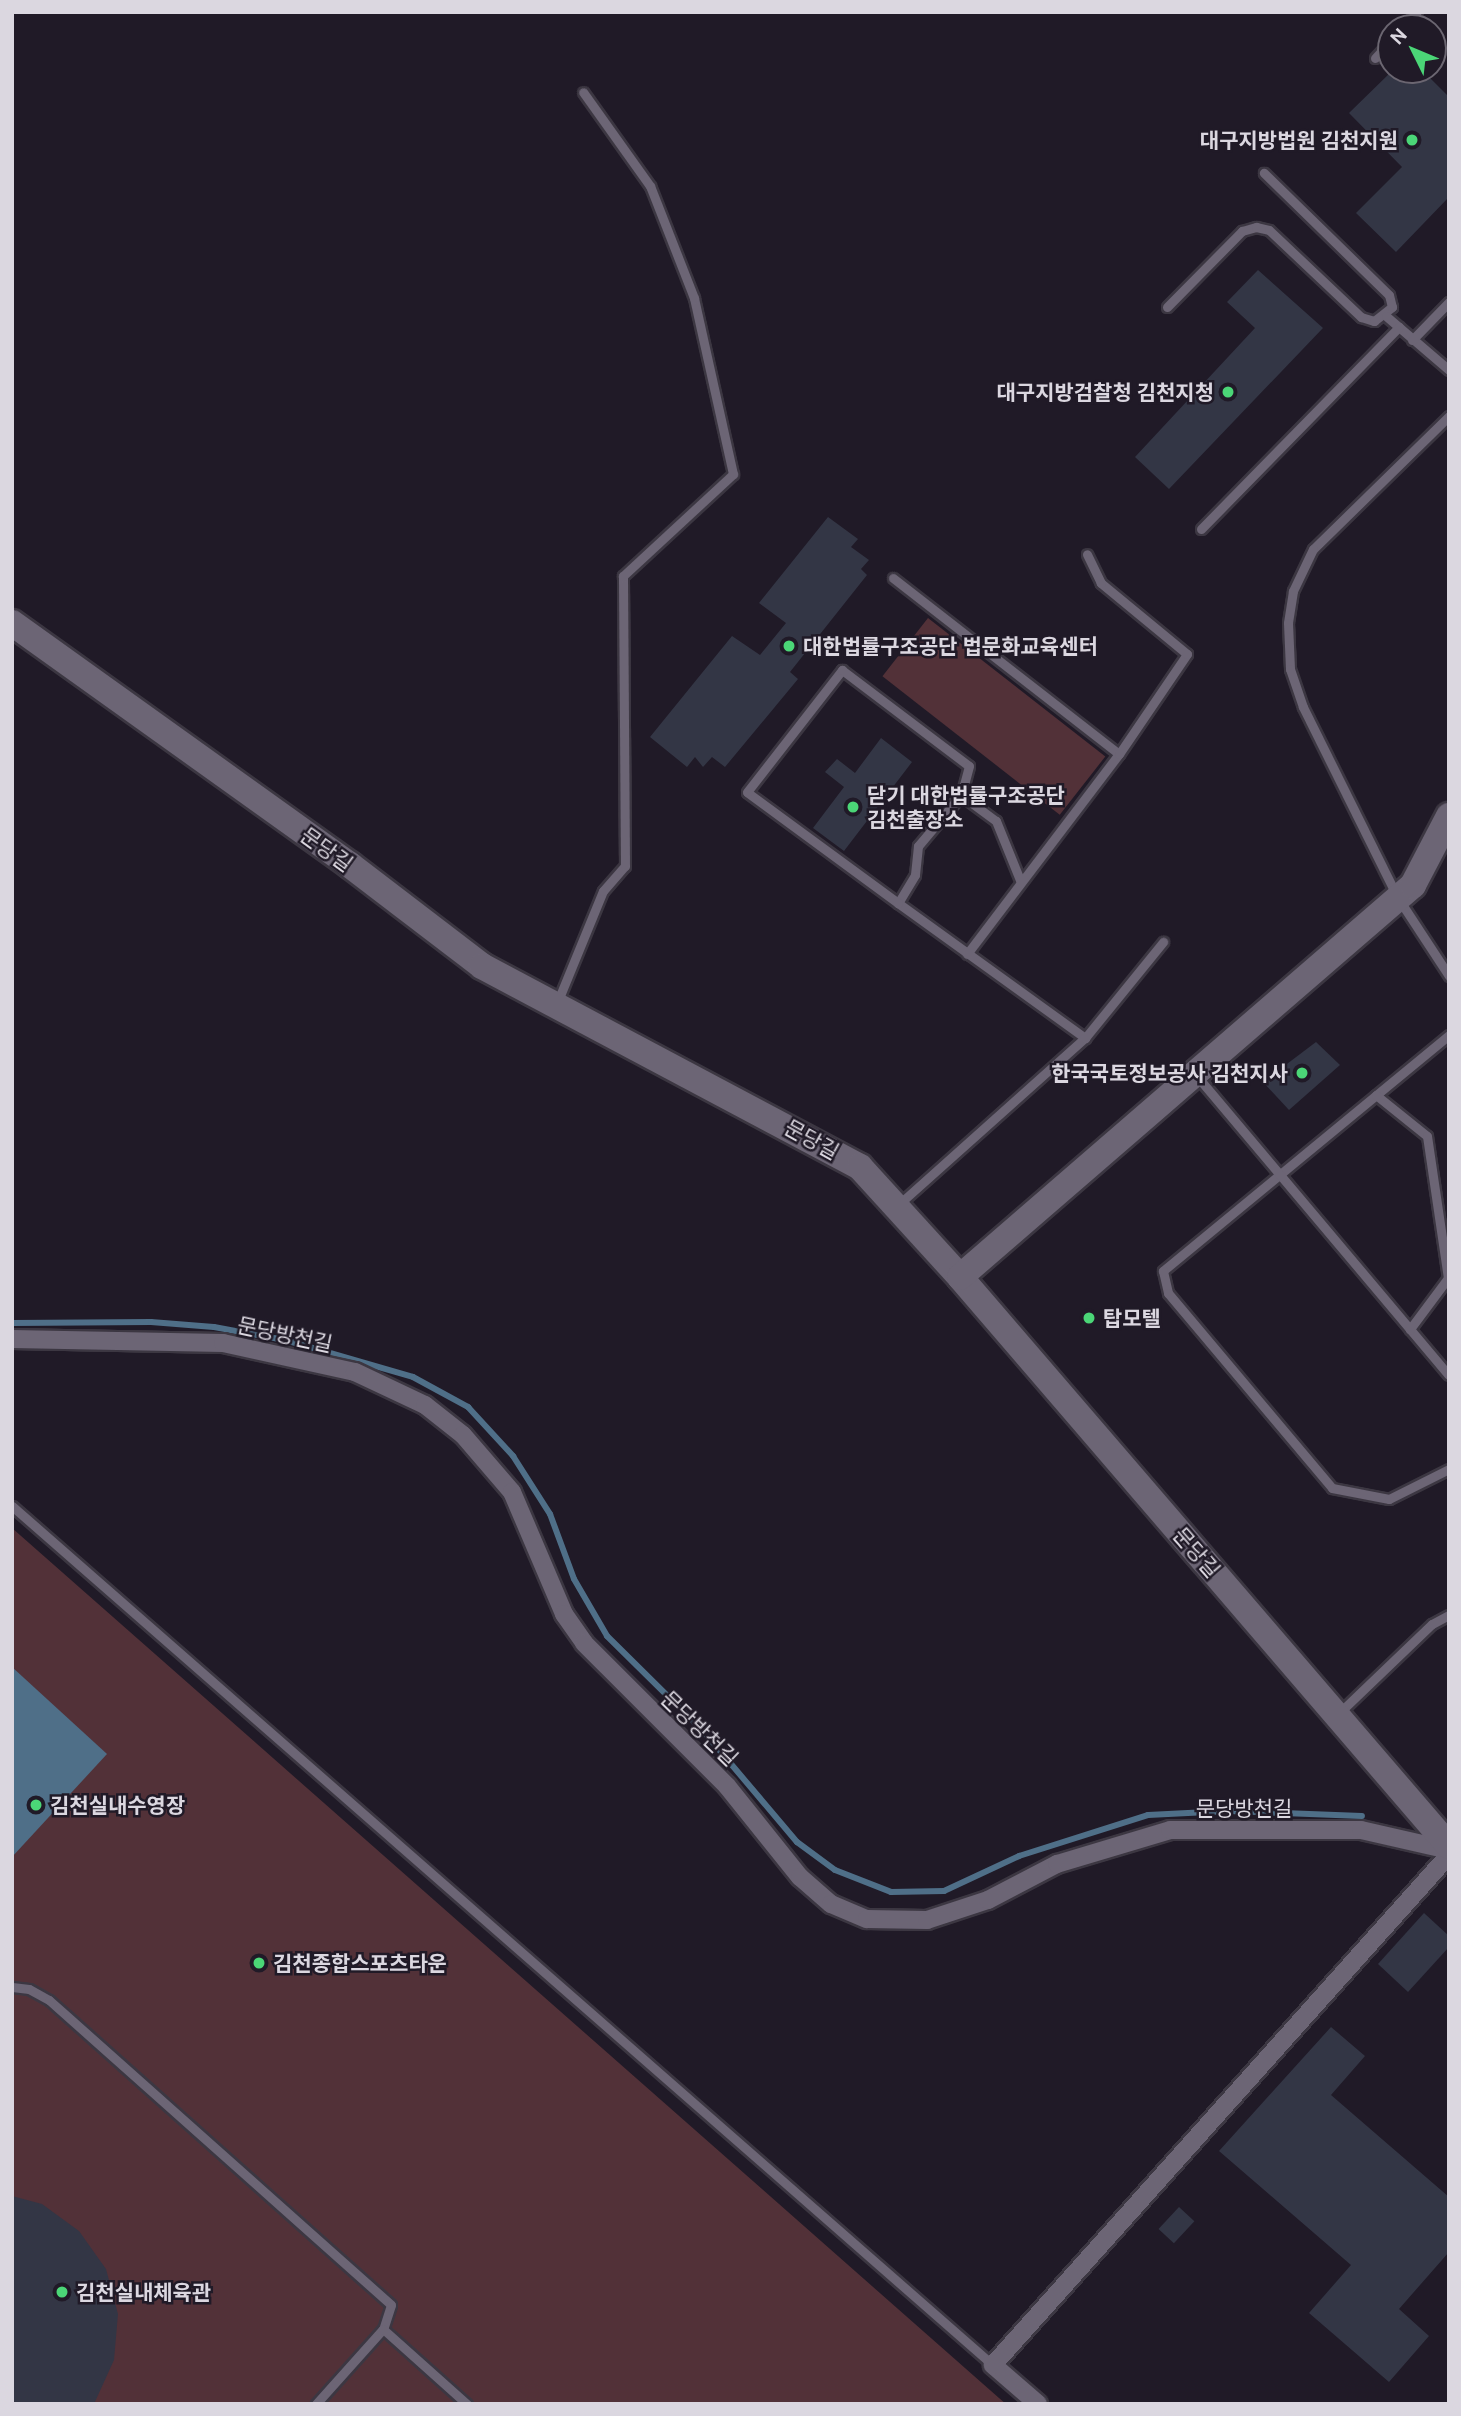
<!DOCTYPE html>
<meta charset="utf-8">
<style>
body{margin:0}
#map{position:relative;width:1461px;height:2416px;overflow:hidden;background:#201a27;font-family:Ubuntu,"Noto Sans KR",sans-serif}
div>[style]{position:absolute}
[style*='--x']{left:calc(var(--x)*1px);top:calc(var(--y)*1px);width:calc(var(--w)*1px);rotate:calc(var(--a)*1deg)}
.green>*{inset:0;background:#523138;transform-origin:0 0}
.water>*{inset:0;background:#4f6f88}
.stream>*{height:6px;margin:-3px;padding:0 3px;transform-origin:3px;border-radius:3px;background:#4f6f88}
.building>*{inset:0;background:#333645;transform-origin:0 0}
.roads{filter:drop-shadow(2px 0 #3c3742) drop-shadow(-2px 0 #3c3742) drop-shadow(0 2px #3c3742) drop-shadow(0 -2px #3c3742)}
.lane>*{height:9px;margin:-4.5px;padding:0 4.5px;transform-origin:4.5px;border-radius:4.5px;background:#6c6575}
.street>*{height:18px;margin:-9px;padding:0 9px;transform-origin:9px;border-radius:9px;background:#6c6575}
.secondary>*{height:26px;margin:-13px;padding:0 13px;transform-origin:13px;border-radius:13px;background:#6c6575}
.dots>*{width:19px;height:19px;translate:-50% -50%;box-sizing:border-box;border:4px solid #201a27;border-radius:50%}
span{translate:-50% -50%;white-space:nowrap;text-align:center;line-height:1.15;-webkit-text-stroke:5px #201a27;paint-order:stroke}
.poi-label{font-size:21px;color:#dbd7e0;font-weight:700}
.right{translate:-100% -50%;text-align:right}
.left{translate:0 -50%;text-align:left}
.street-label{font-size:21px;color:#dbd7e0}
.frame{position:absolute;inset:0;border:14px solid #dbd7e0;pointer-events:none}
.north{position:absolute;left:1377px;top:14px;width:70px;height:70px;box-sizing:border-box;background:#201a27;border:2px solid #6b6671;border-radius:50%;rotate:313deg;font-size:19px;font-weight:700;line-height:28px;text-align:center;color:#dbd7e0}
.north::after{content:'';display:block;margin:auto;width:24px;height:32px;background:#4bd677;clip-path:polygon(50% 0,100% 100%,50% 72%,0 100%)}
</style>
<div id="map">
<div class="green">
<div style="left:928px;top:618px;width:225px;height:74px;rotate:38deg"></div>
<div style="clip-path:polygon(12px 1528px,999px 2398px,1006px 2404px,12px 2404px)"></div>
</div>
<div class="water">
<div style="clip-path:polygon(12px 1667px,107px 1754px,12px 1857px)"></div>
</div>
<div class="stream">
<div style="--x:12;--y:1323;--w:139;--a:-0.4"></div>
<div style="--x:151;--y:1322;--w:63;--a:4.5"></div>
<div style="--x:214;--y:1327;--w:72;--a:10.4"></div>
<div style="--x:285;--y:1340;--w:133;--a:16.1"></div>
<div style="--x:413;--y:1377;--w:63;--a:28.6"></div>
<div style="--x:468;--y:1407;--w:67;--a:47.4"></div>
<div style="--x:513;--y:1456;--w:69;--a:57.5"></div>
<div style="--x:550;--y:1514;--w:69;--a:69.7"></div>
<div style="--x:574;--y:1579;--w:66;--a:59.9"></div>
<div style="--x:607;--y:1636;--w:136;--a:44.7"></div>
<div style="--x:704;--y:1732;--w:144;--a:49.8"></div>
<div style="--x:797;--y:1842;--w:47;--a:36.4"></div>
<div style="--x:835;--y:1870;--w:60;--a:21.4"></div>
<div style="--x:891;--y:1892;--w:53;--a:-1.1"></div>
<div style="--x:944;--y:1891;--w:83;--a:-25"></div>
<div style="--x:1019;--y:1856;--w:135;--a:-17.6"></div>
<div style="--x:1148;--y:1815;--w:80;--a:-2.9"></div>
<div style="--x:1228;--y:1811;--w:134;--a:2.1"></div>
</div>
<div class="building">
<div style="clip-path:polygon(1393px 70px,1422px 70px,1449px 97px,1449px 197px,1396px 252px,1356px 213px,1402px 167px,1349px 113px)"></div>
<div style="clip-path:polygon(1258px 270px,1323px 328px,1169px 489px,1135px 457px,1255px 328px,1227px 302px)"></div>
<div style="clip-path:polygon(828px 517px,858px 539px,851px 547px,869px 560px,861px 569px,867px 575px,790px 672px,798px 679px,725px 767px,712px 757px,703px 767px,695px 757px,687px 767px,650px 737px,732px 636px,760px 655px,786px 623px,759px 603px)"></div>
<div style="clip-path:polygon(881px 738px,912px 762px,844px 851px,813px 828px,844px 787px,825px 772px,837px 759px,855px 773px)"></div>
<div style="clip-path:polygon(1316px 1042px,1340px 1065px,1289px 1110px,1263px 1082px)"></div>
<div style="clip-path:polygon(1424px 1913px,1449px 1936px,1449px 1947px,1408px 1992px,1378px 1964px)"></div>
<div style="clip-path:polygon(1331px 2027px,1365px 2056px,1331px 2095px,1449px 2197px,1449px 2252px,1399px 2309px,1429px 2336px,1389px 2382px,1309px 2313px,1351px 2265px,1219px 2151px)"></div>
<div style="clip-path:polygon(12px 2196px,42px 2204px,79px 2231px,106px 2269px,118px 2314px,114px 2360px,94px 2404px,12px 2404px)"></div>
<div style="left:1179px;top:2207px;width:21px;height:30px;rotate:43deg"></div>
</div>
<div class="roads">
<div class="lane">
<div style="--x:1403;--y:28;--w:21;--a:-49"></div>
<div style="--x:1375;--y:58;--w:23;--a:-47"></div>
<div style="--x:1167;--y:307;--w:107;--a:-45.4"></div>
<div style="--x:1242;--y:231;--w:15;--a:-16"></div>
<div style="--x:1256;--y:227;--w:13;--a:13"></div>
<div style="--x:1269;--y:230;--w:127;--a:43.4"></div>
<div style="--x:1361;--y:317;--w:14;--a:17"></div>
<div style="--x:1374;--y:321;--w:23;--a:-38"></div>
<div style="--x:1392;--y:307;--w:12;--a:-104"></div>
<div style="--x:1389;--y:295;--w:175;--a:-135.7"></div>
<div style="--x:1386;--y:316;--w:83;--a:40.6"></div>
<div style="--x:1412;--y:340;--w:53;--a:-45.8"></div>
<div style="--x:1449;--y:416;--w:190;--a:135.6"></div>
<div style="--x:1313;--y:549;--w:47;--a:115.5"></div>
<div style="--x:1293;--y:591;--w:32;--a:99"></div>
<div style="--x:1288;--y:623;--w:46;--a:87.5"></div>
<div style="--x:1290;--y:669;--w:40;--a:71.1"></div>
<div style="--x:1303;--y:707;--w:213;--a:63.6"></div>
<div style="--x:1398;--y:898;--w:93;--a:56.8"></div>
<div style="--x:1201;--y:529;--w:283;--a:-45.6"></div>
<div style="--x:893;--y:578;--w:286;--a:37.9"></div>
<div style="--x:1020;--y:880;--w:64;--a:-112.1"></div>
<div style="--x:996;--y:821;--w:44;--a:-143.4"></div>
<div style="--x:961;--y:795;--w:67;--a:130.1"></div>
<div style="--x:918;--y:846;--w:29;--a:96"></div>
<div style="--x:915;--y:875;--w:33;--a:121"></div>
<div style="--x:898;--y:903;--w:231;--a:35.8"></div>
<div style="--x:898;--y:903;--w:187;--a:-143.7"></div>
<div style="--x:747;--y:792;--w:155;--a:-52.1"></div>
<div style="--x:842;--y:670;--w:159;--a:37.1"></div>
<div style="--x:969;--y:766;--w:30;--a:105"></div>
<div style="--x:967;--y:954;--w:251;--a:-52.8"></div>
<div style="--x:1119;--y:754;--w:121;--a:-55.8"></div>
<div style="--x:1187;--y:654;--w:112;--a:-140.5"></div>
<div style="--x:1101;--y:583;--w:32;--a:-116"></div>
<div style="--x:557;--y:1003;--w:121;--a:-67.7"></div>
<div style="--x:603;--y:891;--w:33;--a:-49"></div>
<div style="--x:625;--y:866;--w:290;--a:-90.4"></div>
<div style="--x:623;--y:576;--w:150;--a:-42.8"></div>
<div style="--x:733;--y:474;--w:180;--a:-102.5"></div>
<div style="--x:694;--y:298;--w:120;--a:-111.4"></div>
<div style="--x:650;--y:186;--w:115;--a:-125.5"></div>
<div style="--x:1449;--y:1035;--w:371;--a:140.5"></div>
<div style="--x:1163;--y:1271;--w:23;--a:77"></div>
<div style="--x:1168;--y:1293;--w:255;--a:49.9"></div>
<div style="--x:1332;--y:1488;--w:58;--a:10.9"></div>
<div style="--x:1389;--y:1499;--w:67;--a:-26.6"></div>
<div style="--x:1196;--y:1075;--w:392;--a:49.9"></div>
<div style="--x:1376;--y:1095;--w:65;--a:38.8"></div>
<div style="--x:1427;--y:1136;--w:144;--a:81.6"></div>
<div style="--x:1448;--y:1278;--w:64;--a:126.7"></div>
<div style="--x:898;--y:1205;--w:251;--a:-41.8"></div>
<div style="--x:1085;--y:1038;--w:124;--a:-50.9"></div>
<div style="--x:12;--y:1506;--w:1304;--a:41.21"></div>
<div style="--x:1338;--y:1714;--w:130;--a:-43.8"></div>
<div style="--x:1432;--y:1624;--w:19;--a:-28"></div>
<div style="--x:12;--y:1987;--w:17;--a:7"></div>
<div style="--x:29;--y:1989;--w:23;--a:29"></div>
<div style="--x:49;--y:2000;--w:458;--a:41.7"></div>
<div style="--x:391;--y:2305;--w:25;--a:108"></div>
<div style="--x:383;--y:2329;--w:101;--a:131.8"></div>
<div style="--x:383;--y:2329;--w:113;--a:41.8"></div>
</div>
<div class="street">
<div style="--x:12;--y:1339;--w:211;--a:1.1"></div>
<div style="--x:223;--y:1343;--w:135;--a:12.4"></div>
<div style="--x:355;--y:1372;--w:77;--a:25.2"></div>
<div style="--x:425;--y:1405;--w:48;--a:38.3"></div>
<div style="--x:463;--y:1435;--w:75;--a:49.3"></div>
<div style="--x:512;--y:1492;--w:133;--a:66.9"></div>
<div style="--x:564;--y:1614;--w:35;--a:55"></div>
<div style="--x:584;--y:1643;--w:202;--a:45"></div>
<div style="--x:727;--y:1786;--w:117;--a:51.3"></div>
<div style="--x:800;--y:1877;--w:41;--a:41.1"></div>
<div style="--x:831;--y:1904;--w:39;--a:23"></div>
<div style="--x:867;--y:1919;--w:60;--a:1"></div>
<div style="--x:927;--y:1920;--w:64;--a:-18.2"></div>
<div style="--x:988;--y:1900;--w:78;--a:-27.6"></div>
<div style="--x:1057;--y:1864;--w:118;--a:-16.7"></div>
<div style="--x:1170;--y:1830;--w:191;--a:0"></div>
<div style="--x:1361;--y:1830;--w:90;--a:12.8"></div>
<div style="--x:1038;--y:2404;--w:60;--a:-139.1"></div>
<div style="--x:993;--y:2365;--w:684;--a:-48.2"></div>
</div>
<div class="secondary">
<div style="--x:12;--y:623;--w:416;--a:35.6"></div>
<div style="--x:350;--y:865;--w:166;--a:37.4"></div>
<div style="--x:482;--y:966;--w:428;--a:28"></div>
<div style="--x:860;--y:1167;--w:149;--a:47.7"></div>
<div style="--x:960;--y:1277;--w:750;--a:49.32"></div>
<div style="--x:960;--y:1277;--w:599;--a:-40.87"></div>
<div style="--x:1413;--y:885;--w:78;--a:-62.4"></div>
</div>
</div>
<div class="dots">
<div style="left:1412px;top:140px;background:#4bd677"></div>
<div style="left:1228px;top:392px;background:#4bd677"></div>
<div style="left:789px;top:646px;background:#4bd677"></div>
<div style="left:853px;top:807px;background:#4bd677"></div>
<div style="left:1302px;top:1073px;background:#4bd677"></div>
<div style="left:1089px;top:1318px;background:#4bd677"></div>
<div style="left:36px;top:1805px;background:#4bd677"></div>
<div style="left:259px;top:1963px;background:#4bd677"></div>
<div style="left:62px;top:2292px;background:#4bd677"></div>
</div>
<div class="poi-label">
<span class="right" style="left:1398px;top:140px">대구지방법원 김천지원</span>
<span class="right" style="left:1214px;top:392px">대구지방검찰청 김천지청</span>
<span class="left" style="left:803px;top:646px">대한법률구조공단 법문화교육센터</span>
<span class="left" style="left:867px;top:807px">닫기 대한법률구조공단<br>김천출장소</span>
<span class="right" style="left:1288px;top:1073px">한국국토정보공사 김천지사</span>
<span class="left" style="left:1103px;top:1318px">탑모텔</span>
<span class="left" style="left:50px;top:1805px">김천실내수영장</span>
<span class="left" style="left:273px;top:1963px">김천종합스포츠타운</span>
<span class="left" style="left:76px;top:2292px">김천실내체육관</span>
</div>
<div class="street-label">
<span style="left:327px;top:849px;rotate:36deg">문당길</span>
<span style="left:812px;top:1139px;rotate:29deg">문당길</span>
<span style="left:285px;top:1334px;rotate:12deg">문당방천길</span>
<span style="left:1197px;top:1552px;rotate:49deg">문당길</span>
<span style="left:700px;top:1728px;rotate:44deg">문당방천길</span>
<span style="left:1244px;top:1808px">문당방천길</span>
</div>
<div class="frame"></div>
<div class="north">N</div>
</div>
